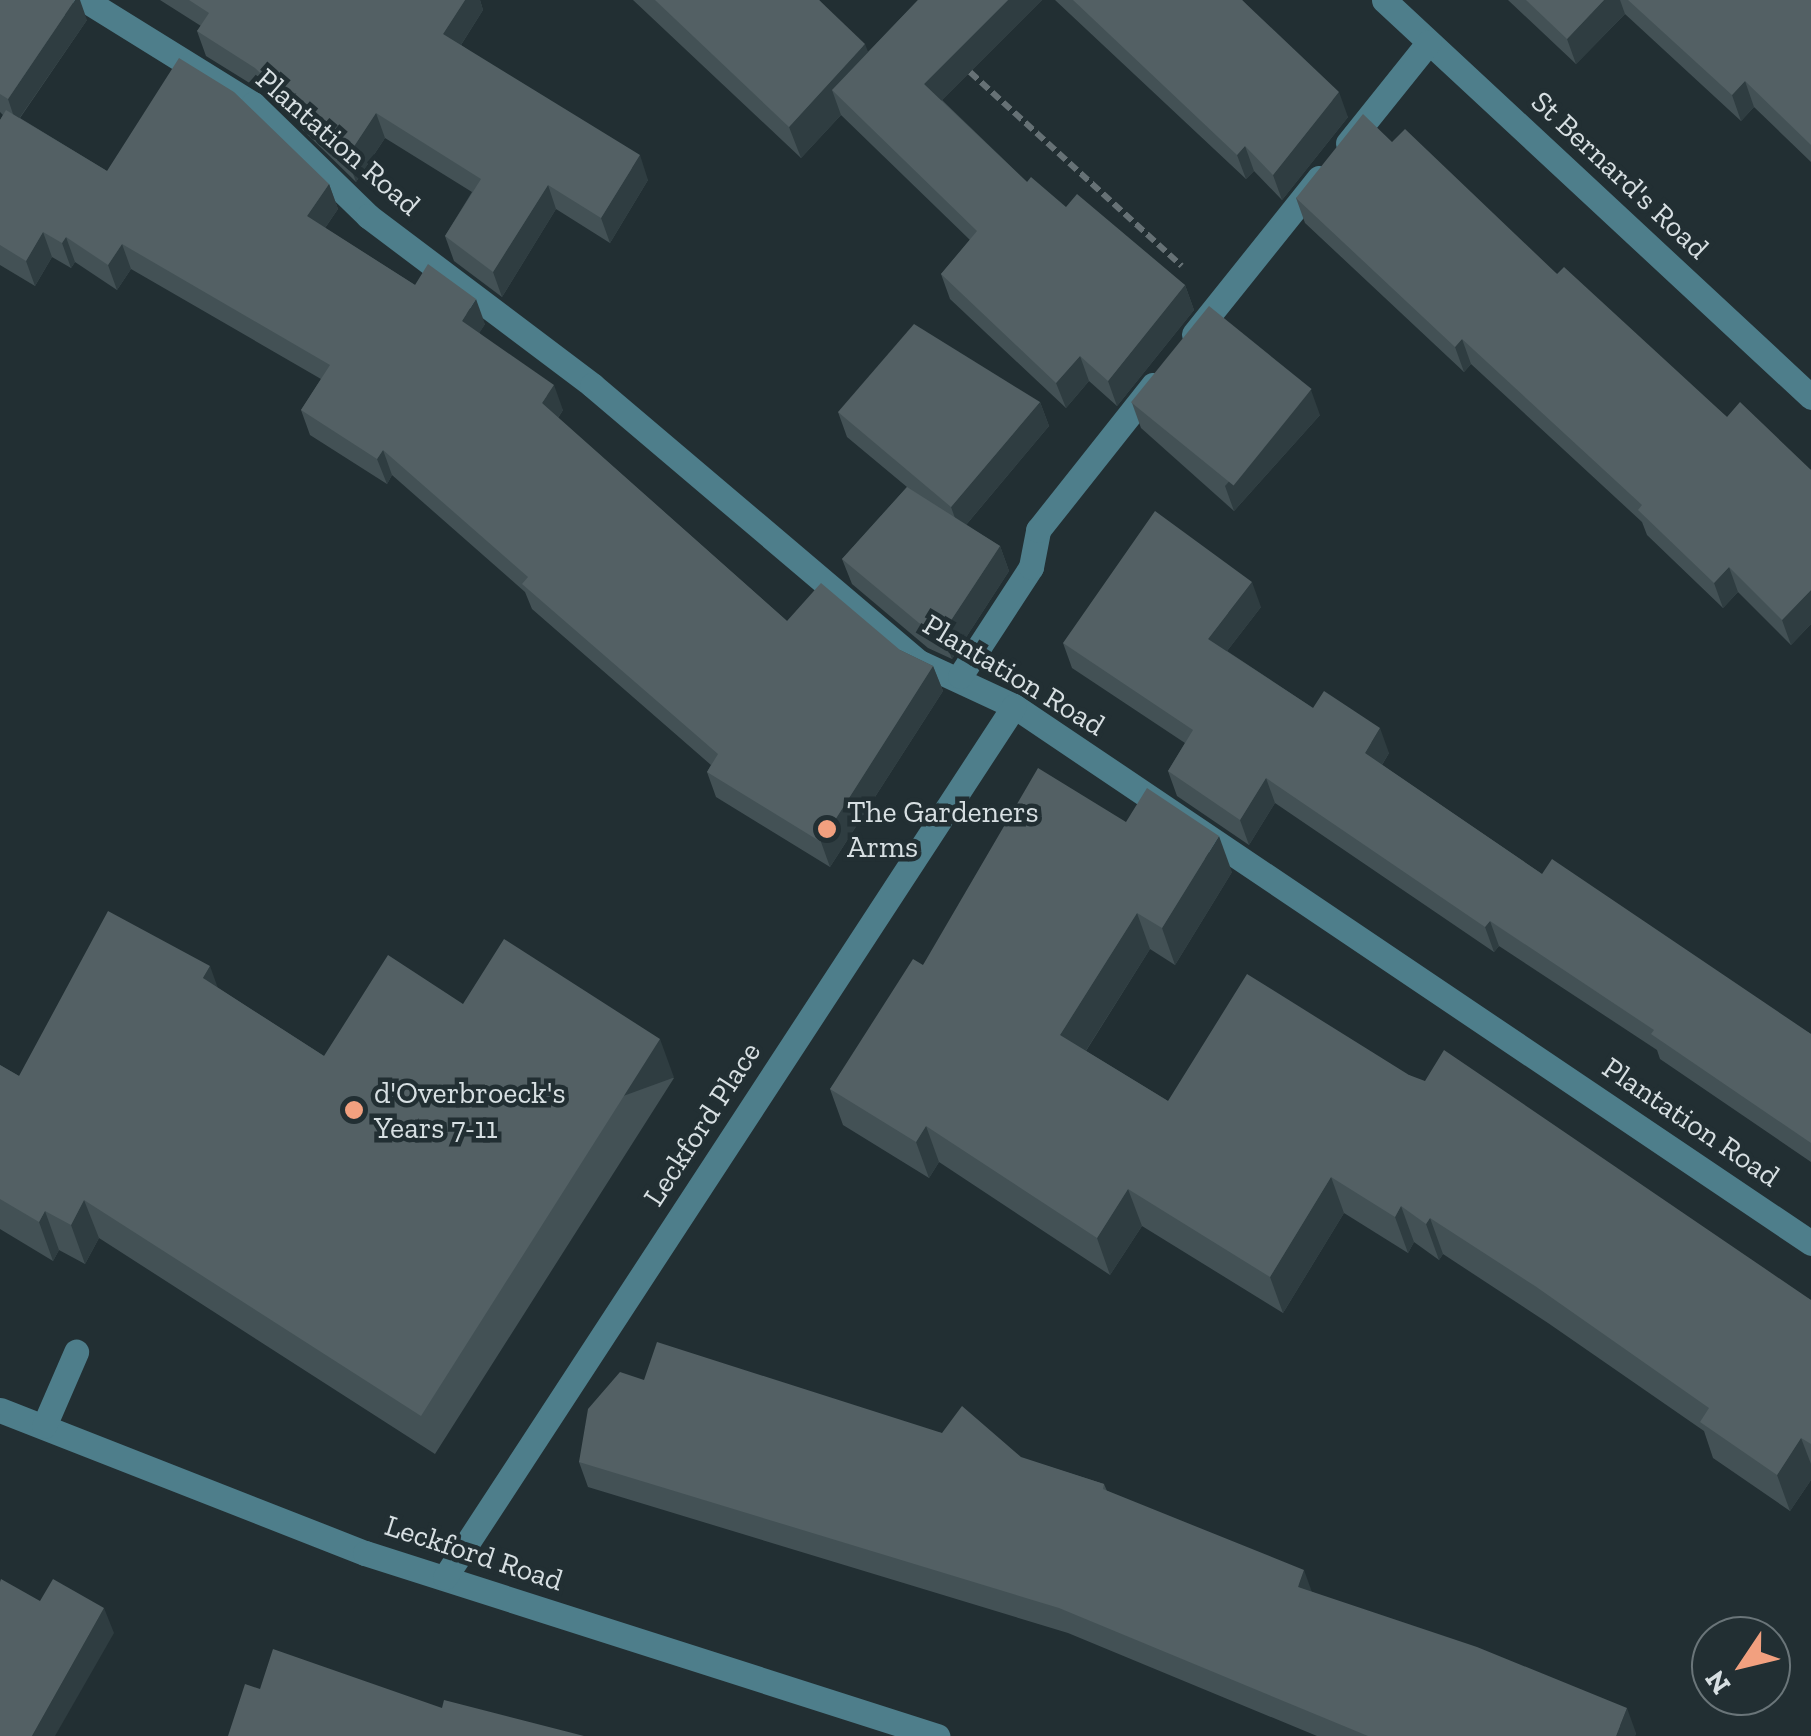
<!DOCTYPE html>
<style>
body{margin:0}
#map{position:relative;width:1811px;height:1736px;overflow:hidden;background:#222f33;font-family:"Zilla Slab",serif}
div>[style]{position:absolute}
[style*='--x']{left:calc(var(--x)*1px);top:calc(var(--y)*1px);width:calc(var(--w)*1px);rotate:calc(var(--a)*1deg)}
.path>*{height:6px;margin-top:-3px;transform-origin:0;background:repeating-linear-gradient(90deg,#667175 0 10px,transparent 0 15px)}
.minor>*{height:25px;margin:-12.5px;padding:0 12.5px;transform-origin:12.5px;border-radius:12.5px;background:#4e7e8b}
.wall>*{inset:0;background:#435155}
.shaded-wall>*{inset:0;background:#2f3d41;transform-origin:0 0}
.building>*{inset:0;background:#536064;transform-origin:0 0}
.dots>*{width:28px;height:28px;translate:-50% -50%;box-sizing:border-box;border:5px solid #222f33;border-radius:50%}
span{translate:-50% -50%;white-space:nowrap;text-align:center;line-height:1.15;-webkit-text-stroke:9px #222f33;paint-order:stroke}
.street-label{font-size:30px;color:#d7dfe2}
.poi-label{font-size:30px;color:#d7dfe2}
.left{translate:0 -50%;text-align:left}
.north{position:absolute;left:1691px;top:1616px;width:100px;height:100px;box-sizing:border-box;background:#222f33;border:2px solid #6a7579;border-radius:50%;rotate:235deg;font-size:28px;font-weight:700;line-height:40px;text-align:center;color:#d7dfe2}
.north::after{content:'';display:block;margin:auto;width:35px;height:45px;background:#f2a07f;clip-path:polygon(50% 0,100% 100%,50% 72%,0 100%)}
</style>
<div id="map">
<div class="path">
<div style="--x:970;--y:72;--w:287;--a:42.5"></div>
</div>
<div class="minor">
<div style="--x:85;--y:0;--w:198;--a:31.8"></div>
<div style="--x:253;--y:104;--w:161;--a:44.2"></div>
<div style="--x:368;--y:216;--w:281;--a:37"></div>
<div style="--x:592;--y:385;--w:429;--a:40.3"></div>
<div style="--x:919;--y:662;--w:105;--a:24.9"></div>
<div style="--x:1014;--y:706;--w:961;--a:33.97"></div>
<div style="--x:1384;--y:0;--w:583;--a:42.91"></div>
<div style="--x:1348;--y:143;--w:129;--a:-51.3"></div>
<div style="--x:1194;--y:334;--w:200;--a:-51.3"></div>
<div style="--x:960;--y:676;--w:130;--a:-56.9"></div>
<div style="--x:1031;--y:567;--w:38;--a:-79"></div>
<div style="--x:1038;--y:530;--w:185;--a:-51.6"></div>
<div style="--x:0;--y:1410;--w:392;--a:21.4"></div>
<div style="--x:365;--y:1553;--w:601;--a:17.74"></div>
<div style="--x:44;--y:1426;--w:81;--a:-66.6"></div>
<div style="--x:445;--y:1577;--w:1040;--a:-56.84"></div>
</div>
<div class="wall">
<div style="clip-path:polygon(0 0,87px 20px,20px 118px,107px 171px,329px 184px,338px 209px,325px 228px,415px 285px,485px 324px,479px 333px,563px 410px,558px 418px,787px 621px,900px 650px,933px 666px,943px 691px,830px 867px,716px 797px,707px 772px,711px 765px,532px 609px,525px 592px,392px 475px,387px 484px,310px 435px,301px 410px,321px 379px,131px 269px,117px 290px,75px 262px,71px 268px,52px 257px,35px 286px,0 265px,0 120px,3px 115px,0 112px)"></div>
<div style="clip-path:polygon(160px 0,480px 0,483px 10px,461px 45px,648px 180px,610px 243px,556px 209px,502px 297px,454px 261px,445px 236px,472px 192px,385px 138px,356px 182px,264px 92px,206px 56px,197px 31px,201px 26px)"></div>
<div style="clip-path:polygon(633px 0,819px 0,868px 52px,918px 0,1042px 0,942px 100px,1027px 182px,1185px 285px,1194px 310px,1117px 406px,1089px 381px,1066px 408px,950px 299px,941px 274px,970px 240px,841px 115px,801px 158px)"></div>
<div style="clip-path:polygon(1055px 0,1242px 0,1348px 117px,1282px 200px,1254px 171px,1246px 179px)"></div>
<div style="clip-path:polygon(1508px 0,1811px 0,1811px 162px,1754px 107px,1741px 121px,1625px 14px,1576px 64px)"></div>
<div style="clip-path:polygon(1392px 142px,1557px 274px,1727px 417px,1811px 470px,1811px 624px,1791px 645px,1738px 592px,1723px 608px,1647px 535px,1642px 522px,1471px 364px,1464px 372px,1305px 223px,1296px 198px)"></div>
<div style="clip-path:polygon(1040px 402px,1049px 426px,966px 525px,1000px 546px,1009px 571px,952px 659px,928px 648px,852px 584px,842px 559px,907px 487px,847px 437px,838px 412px)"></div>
<div style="clip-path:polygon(1132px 403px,1320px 415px,1234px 511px,1141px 428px)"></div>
<div style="clip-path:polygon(1261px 607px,1227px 651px,1313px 708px,1389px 753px,1382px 765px,1542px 874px,1811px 1034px,1811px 1162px,1660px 1059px,1657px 1050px,1499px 946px,1494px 952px,1275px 803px,1249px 845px,1177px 796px,1168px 771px,1185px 743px,1072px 668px,1063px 643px)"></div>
<div style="clip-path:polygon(1126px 822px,1232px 872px,1175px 965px,1150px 949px,1086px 1051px,1168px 1101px,1409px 1075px,1811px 1300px,1811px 1480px,1790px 1511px,1713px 1458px,1704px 1431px,1548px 1323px,1443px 1254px,1439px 1260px,1414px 1242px,1408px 1253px,1344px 1213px,1283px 1313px,1142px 1226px,1110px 1275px,939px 1162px,929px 1178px,843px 1125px,830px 1089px,923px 965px)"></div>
<div style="clip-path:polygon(218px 988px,324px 1056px,463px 1004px,674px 1078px,435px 1454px,99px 1238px,85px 1264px,59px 1250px,53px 1261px,0 1229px,0 1065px,19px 1076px)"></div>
<div style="clip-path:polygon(644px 1380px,942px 1433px,1104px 1484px,1107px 1491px,1312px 1592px,1636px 1733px,1635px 1736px,1317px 1736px,1068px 1633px,588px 1487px,579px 1462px)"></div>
</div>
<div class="shaded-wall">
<div style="clip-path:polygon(75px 0,80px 0,87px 20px,16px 123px,8px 99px)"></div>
<div style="clip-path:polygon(465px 0,480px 0,483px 10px,452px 59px,443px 34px)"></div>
<div style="clip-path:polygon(1008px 0,1042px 0,933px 109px,924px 84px)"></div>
<div style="clip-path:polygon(1604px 0,1620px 0,1625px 14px,1576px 64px,1567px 39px)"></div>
<div style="clip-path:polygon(865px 44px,877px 75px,832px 90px,841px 115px,801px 158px,789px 127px)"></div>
<div style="clip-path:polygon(1745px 81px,1754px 107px,1741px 121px,1732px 95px)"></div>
<div style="clip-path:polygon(1339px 92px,1348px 117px,1282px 200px,1273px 175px)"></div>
<div style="clip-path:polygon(376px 113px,385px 138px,356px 182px,347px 157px)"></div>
<div style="clip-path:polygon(1245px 146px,1254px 171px,1246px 179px,1237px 155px)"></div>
<div style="clip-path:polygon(640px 155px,648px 180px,610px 243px,601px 218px)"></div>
<div style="clip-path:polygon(329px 184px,338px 209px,316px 241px,307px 216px)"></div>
<div style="clip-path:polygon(548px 185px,556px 209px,502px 297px,493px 272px)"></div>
<div style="clip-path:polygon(43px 232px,52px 257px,35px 286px,26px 261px)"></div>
<div style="clip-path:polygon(66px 237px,75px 262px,71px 268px,62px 243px)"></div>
<div style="clip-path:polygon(122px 244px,131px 269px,117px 290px,108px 265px)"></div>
<div style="clip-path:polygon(1185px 285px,1194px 310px,1117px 406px,1108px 381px)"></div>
<div style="clip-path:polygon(476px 299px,485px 324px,471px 346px,462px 321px)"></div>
<div style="clip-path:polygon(1462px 339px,1471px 364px,1464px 372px,1455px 347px)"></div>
<div style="clip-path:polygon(1080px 356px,1089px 381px,1066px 408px,1056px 383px)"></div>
<div style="clip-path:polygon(554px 385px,563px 410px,551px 428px,542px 403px)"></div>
<div style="clip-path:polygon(1311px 390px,1320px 415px,1234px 511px,1225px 486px)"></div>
<div style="clip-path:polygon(1040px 402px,1049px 426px,960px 532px,951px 507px)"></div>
<div style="clip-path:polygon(383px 450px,392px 475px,387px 484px,377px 459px)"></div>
<div style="clip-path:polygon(1000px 546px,1009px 571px,952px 659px,942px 634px)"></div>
<div style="clip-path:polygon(1729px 567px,1738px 592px,1723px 608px,1714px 583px)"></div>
<div style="clip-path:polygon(1252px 582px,1261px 607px,1217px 664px,1208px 639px)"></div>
<div style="clip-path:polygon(1811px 590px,1811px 624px,1791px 645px,1782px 620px)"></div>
<div style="clip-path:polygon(933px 666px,943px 691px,830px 867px,821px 842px)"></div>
<div style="clip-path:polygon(1380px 728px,1389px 753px,1374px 778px,1365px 753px)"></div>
<div style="clip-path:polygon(1266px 778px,1275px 803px,1249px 845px,1240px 820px)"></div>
<div style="clip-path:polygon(1219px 836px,1232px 872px,1175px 965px,1162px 928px)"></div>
<div style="clip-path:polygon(1137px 913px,1150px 949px,1073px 1071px,1060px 1035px)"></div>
<div style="clip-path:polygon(1490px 921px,1499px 946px,1494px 952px,1485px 927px)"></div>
<div style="clip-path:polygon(210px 966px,224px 1005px,203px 978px)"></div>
<div style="left:660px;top:1039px;width:41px;height:446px;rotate:70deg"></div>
<div style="clip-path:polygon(926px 1126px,939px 1162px,929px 1178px,916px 1142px)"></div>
<div style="clip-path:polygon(1331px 1177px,1344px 1213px,1283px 1313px,1270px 1277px)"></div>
<div style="clip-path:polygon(1128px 1189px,1142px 1226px,1110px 1275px,1097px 1238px)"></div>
<div style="clip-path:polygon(84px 1200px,99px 1238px,85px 1264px,71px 1225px)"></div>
<div style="clip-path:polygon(1401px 1206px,1414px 1242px,1408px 1253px,1395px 1217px)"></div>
<div style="clip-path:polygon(45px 1211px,59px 1250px,53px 1261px,39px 1222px)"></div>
<div style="clip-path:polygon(1430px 1218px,1443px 1254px,1439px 1260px,1426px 1224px)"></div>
<div style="clip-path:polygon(1801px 1438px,1811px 1464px,1811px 1480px,1790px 1511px,1777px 1475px)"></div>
<div style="clip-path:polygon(1304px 1570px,1313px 1595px,1298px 1587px)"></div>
<div style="clip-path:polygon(104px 1608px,114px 1633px,55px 1736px,32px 1736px)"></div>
<div style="clip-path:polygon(1627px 1708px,1636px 1733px,1635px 1736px,1616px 1736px)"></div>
</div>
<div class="building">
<div style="clip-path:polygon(0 0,75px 0,8px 99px,0 94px)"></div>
<div style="clip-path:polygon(189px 0,465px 0,443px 34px,640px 155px,601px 218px,548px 185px,493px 272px,445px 236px,481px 179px,376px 113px,347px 157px,255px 68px,197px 31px,209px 13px)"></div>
<div style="clip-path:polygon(655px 0,819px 0,865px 44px,789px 127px)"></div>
<div style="clip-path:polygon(918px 0,1008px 0,924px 84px,1027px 182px,1031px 177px,1066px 207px,1077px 194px,1185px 285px,1108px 381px,1080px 356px,1056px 383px,941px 274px,977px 231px,832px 90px)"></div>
<div style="clip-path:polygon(1073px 0,1242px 0,1339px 92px,1273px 175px,1245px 146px,1237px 155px)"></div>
<div style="clip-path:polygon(1526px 0,1604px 0,1567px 39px)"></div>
<div style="clip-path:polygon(1628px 0,1811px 0,1811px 145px,1745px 81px,1732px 95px)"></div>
<div style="clip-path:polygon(179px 58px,234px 92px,329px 184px,307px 216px,415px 285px,428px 264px,476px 299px,462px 321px,554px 385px,542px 403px,787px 621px,821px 583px,900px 650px,933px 666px,821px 842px,707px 772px,718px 754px,522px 584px,528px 577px,383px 450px,377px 459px,301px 410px,330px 365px,122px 244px,108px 265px,66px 237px,62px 243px,43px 232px,26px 261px,0 245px,0 120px,6px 110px,107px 171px)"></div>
<div style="clip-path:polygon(1363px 114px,1392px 142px,1405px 129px,1557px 274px,1564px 267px,1727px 417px,1740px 402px,1811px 470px,1811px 590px,1782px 620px,1729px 567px,1714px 583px,1638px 510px,1642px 505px,1462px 339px,1455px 347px,1296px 198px)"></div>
<div style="left:1209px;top:306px;width:132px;height:124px;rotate:39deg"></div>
<div style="clip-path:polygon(914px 324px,1040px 402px,951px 507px,838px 412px)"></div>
<div style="clip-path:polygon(907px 487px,1000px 546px,942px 634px,919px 623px,842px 559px)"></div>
<div style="clip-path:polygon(1155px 511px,1252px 582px,1208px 639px,1313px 708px,1324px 691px,1380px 728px,1365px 753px,1542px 874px,1552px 859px,1811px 1034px,1811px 1143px,1651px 1034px,1654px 1030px,1490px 921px,1485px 927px,1266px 778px,1240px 820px,1168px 771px,1193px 730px,1063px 643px)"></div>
<div style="clip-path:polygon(1038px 768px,1126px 822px,1147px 788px,1219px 836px,1162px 928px,1137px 913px,1060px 1035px,1168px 1101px,1247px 974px,1409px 1075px,1425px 1081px,1444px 1050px,1811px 1300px,1811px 1444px,1801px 1438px,1777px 1475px,1700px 1422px,1709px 1408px,1535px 1286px,1430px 1218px,1426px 1224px,1401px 1206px,1395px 1217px,1331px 1177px,1270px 1277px,1128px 1189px,1097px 1238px,926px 1126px,916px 1142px,830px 1089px,913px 959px,923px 965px)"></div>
<div style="clip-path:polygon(108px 911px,210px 966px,203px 978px,324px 1056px,388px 955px,463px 1004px,504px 939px,660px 1039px,421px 1416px,84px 1200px,71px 1225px,45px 1211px,39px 1222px,0 1199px,0 1065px,19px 1076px)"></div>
<div style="clip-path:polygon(657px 1342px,942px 1433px,962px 1406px,1021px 1457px,1104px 1484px,1103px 1489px,1304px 1570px,1298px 1587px,1477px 1647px,1627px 1708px,1616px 1736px,1368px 1736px,1059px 1608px,579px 1462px,588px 1409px,620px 1372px,644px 1380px)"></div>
<div style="clip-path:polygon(1px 1579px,40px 1601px,53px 1579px,104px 1608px,32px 1736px,0 1736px,0 1582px)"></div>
<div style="clip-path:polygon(273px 1649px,442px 1708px,444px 1700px,584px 1736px,228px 1736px,245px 1684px,260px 1689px)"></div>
</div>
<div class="dots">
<div style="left:827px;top:829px;background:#f2a07f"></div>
<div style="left:354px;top:1110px;background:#f2a07f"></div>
</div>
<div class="street-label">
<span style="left:338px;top:142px;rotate:41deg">Plantation Road</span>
<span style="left:1620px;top:175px;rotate:43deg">St Bernard's Road</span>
<span style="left:1014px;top:675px;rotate:31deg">Plantation Road</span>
<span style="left:1691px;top:1122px;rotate:34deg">Plantation Road</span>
<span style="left:702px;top:1124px;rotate:-57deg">Leckford Place</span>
<span style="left:474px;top:1553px;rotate:18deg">Leckford Road</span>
</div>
<div class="poi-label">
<span class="left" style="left:847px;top:829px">The Gardeners<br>Arms</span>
<span class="left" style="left:374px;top:1110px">d'Overbroeck's<br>Years 7-11</span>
</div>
<div class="north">N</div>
</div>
